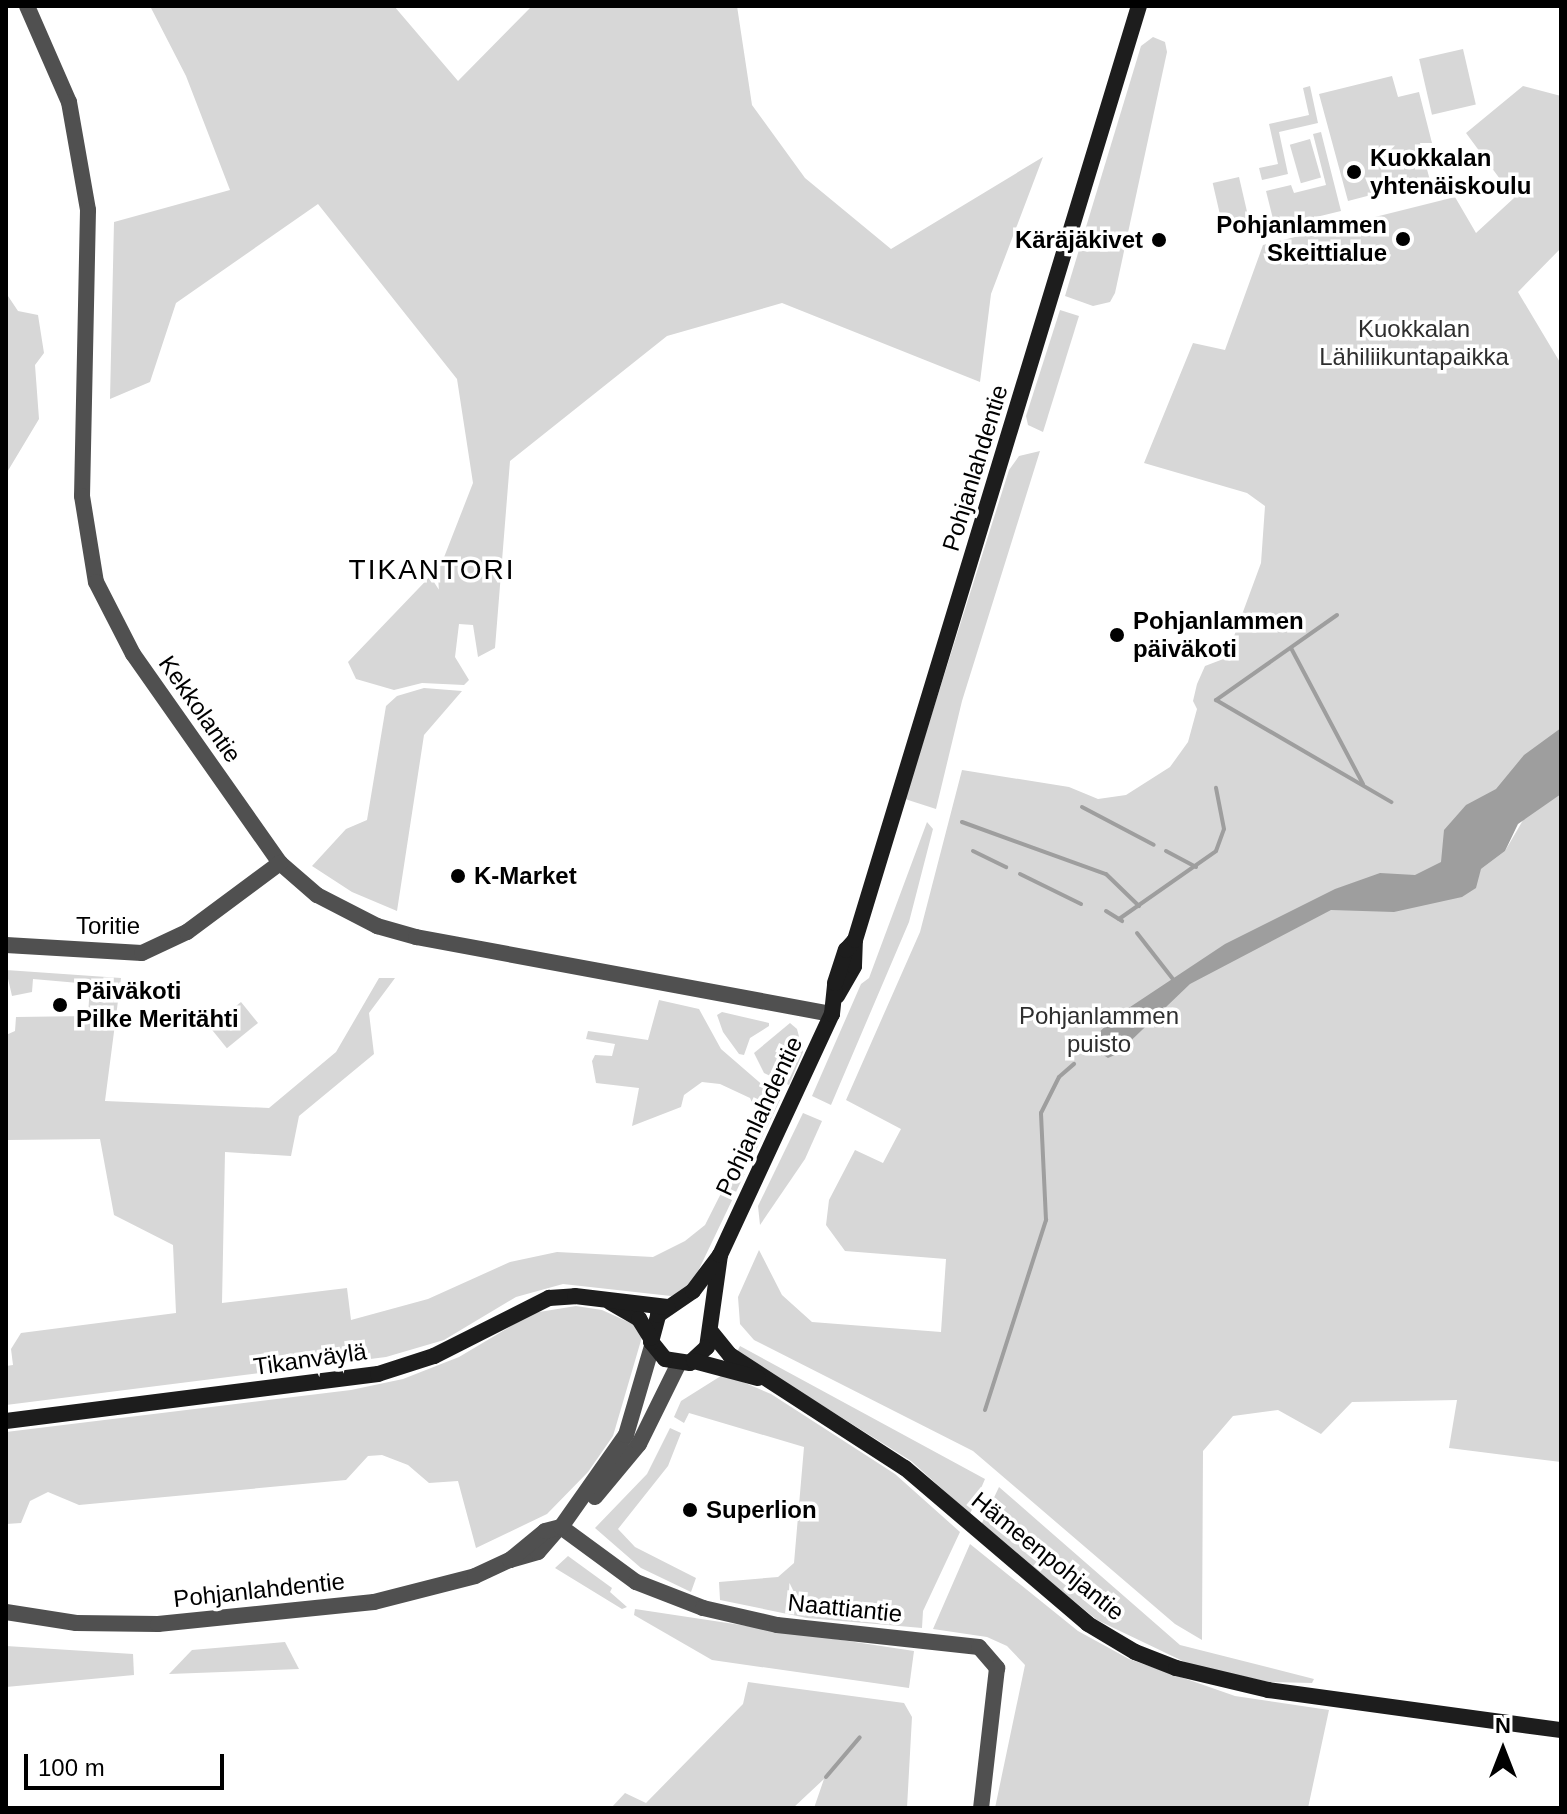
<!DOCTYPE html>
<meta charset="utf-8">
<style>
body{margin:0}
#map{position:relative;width:1567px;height:1814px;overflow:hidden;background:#fff;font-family:Helvetica,sans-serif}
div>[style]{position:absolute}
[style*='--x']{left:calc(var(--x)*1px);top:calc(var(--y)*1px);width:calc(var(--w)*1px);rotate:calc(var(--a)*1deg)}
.green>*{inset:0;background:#d7d7d7;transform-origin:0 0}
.water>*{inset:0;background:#9e9e9e}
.stream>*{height:4px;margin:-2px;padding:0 2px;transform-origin:2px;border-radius:2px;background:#9e9e9e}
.tertiary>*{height:16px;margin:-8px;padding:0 8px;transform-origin:8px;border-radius:8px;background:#505050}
.secondary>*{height:16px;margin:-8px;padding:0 8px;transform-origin:8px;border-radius:8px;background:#1d1d1d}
.dots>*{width:22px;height:22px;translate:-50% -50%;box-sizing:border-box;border:4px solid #fff;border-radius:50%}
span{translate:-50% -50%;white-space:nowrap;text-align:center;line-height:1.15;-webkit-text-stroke:7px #fff;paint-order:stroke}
.poi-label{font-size:24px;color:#000;font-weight:700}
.left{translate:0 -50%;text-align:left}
.right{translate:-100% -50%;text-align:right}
.park-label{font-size:24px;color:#2e2e2e}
.street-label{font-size:24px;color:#000}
.quarter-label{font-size:28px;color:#000;letter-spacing:2px}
.frame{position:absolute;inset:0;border:8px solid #000;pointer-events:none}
.north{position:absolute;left:1463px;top:1710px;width:80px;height:80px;-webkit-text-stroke:6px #fff;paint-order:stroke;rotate:0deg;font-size:22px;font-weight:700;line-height:32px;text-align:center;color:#000}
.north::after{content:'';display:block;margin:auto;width:28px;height:36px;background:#000;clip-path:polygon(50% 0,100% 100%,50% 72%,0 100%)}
.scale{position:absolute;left:24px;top:1754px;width:200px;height:36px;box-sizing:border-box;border:4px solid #000;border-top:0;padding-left:10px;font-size:24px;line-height:28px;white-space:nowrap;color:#000;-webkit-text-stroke:6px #fff;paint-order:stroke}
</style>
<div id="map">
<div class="green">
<div style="clip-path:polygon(150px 6px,394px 6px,458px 81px,532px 6px,737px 6px,752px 105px,805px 178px,891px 249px,1043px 157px,991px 294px,980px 382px,782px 303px,667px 336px,510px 461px,495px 648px,478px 657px,473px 625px,459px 624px,455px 657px,469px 680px,464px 685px,422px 683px,394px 690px,356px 679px,348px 662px,441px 565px,473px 483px,457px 379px,318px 204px,176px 303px,150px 382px,110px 399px,114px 222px,230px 190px,186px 76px)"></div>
<div style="clip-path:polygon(1153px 37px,1165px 42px,1167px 52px,1115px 293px,1110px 302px,1093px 306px,1065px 296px,1141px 46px)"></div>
<div style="left:1463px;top:49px;width:57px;height:45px;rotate:77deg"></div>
<div style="clip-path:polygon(1392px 76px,1398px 97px,1419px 92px,1432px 143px,1420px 143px,1432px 188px,1424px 191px,1421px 182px,1348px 201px,1319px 94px)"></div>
<div style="clip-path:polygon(1310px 86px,1318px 123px,1279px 132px,1288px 174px,1262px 180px,1259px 168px,1278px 164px,1269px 124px,1309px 115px,1303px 88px)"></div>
<div style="clip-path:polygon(1523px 86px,1561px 96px,1561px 248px,1518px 292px,1561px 364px,1561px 738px,1481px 869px,1505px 851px,1561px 755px,1561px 1462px,1449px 1448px,1457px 1400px,1352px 1402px,1321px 1434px,1278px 1410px,1233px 1416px,1203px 1451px,1202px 1640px,1175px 1624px,973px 1451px,754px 1340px,740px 1324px,738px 1297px,759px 1250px,782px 1295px,812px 1322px,941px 1332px,946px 1259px,845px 1251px,826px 1225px,829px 1200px,855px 1150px,883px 1163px,901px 1129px,846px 1100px,920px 932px,962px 770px,1069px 787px,1098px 799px,1126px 795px,1170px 767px,1188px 742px,1197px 709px,1193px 701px,1197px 684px,1205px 666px,1226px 658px,1261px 563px,1265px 506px,1247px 493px,1144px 463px,1193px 343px,1225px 350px,1263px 245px,1455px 197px,1476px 233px,1514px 198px,1466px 133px)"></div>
<div style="clip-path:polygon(1321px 132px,1341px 211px,1275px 227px,1266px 191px,1291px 185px,1294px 193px,1326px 185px,1313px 134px)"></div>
<div style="left:1310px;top:139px;width:40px;height:21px;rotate:74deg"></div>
<div style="left:1239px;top:177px;width:46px;height:27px;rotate:77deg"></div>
<div style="clip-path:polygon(6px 293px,18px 311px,38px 315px,44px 353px,35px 365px,39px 419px,6px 474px)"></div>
<div style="clip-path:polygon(1060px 310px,1079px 316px,1043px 432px,1028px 425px,1026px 416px)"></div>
<div style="clip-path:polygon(1040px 451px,962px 701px,936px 809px,905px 799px,1009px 470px,1019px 456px)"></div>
<div style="clip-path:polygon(424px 688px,462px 691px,424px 735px,397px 911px,352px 892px,312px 866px,346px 829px,367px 820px,386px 706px,397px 696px)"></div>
<div style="clip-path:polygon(927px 822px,933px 829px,909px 922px,831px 1105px,812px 1096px,861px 984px,869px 978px)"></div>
<div style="clip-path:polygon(6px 970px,121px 978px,105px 1101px,269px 1108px,336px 1052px,379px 978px,395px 978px,369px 1013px,374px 1054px,299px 1116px,291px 1156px,225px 1152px,222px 1303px,347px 1288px,351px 1320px,428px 1299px,510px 1262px,557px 1252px,653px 1257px,685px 1241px,705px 1225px,756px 1124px,756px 1111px,750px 1098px,720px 1084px,702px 1082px,684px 1095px,681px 1107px,632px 1126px,639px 1088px,596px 1083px,592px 1061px,595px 1055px,612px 1056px,615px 1044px,586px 1039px,588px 1031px,648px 1040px,659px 1000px,699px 1009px,721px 1049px,780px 1100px,690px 1288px,671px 1296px,563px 1284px,516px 1297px,444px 1340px,386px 1357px,6px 1405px,6px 1366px,13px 1365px,11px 1349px,21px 1333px,176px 1313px,173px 1245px,114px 1215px,100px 1139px,6px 1140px,6px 1035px,15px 1031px,16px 1017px,88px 1016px,90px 984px,33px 979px,32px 992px,12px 996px)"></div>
<div style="left:241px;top:1002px;width:27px;height:40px;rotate:51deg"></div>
<div style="clip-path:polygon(722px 1012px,769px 1023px,769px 1026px,750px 1038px,744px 1055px,739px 1054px,723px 1032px,717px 1015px)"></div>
<div style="clip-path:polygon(790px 1023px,797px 1029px,803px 1052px,789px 1085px,764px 1073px,754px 1053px)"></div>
<div style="clip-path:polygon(803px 1113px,822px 1121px,805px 1159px,760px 1225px,758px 1206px)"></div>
<div style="clip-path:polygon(576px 1306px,602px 1310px,635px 1325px,642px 1337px,613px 1436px,588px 1472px,547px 1514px,476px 1548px,458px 1481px,429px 1483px,408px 1465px,382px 1455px,368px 1456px,346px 1480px,79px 1505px,48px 1492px,30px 1501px,21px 1523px,6px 1524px,6px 1432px,351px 1390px,403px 1379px,459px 1357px,533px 1313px)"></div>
<div style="clip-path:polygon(740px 1346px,985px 1479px,970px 1514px,911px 1461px,737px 1352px)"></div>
<div style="clip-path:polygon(724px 1374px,771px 1394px,895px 1474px,960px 1532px,923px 1611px,922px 1628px,807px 1618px,720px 1600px,719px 1582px,778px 1577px,794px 1563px,804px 1447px,689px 1413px,684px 1423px,674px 1417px,681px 1401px)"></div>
<div style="clip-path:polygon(670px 1428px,681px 1433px,668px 1466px,618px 1529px,635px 1547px,696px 1578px,691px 1592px,641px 1568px,595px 1528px,647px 1474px)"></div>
<div style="clip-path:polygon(999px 1487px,1180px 1645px,1314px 1679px,1312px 1683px,1269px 1682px,1191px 1665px,1097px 1620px,981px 1525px)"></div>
<div style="clip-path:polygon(970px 1544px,1078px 1631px,1129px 1659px,1235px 1696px,1329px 1710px,1308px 1808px,995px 1808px,1025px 1665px,1007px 1646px,987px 1637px,933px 1629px)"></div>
<div style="clip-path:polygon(568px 1556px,612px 1588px,610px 1592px,627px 1607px,622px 1609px,555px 1568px)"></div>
<div style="clip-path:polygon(635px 1609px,914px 1651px,909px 1688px,712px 1660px,634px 1615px)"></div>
<div style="clip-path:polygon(285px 1642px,299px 1669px,169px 1674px,192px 1650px)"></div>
<div style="clip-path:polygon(6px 1646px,133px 1654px,134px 1675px,6px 1687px)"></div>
<div style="clip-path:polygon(748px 1682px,904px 1703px,912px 1717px,907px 1808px,814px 1808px,824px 1779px,793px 1808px,611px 1808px,625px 1793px,646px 1803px,743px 1704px)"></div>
</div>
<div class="water">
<div style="clip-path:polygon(1561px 728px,1561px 794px,1518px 824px,1505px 851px,1481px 869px,1476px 888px,1462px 897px,1394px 912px,1331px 910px,1190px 984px,1117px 1054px,1108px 1058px,1093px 1048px,1092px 1039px,1115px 1017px,1225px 944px,1335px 889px,1380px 873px,1415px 875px,1441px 862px,1444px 830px,1466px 805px,1496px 789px,1524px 755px)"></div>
</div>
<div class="stream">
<div style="--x:1337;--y:615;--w:148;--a:144.9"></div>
<div style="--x:1216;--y:700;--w:203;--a:30.2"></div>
<div style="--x:1291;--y:648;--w:154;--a:62.1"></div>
<div style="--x:1082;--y:807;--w:81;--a:27.8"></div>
<div style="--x:962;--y:822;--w:153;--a:19.9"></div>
<div style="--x:1106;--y:874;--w:46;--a:44.1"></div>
<div style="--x:973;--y:851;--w:37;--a:26"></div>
<div style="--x:1166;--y:851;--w:34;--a:28"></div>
<div style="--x:1020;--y:874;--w:68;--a:26.2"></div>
<div style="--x:1106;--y:911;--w:19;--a:32"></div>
<div style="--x:1119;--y:919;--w:118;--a:-35"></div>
<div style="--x:1216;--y:851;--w:23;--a:-70"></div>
<div style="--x:1224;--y:829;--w:42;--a:-101"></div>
<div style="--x:1137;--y:933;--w:58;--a:52"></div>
<div style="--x:1088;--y:1052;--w:6;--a:-39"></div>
<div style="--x:985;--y:1410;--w:200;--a:-72.2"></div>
<div style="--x:1046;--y:1220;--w:107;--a:-92.7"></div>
<div style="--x:1041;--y:1113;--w:40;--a:-63.4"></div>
<div style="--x:1059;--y:1077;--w:20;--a:-41"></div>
<div style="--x:826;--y:1777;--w:52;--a:-49.6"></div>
</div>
<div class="tertiary">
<div style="--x:27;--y:6;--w:105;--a:66.4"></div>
<div style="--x:69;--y:102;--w:110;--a:80"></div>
<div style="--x:88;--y:210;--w:286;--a:91.2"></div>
<div style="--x:82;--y:496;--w:87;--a:80.8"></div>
<div style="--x:96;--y:582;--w:81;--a:62.8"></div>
<div style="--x:133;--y:654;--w:256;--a:54.9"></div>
<div style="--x:280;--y:863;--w:49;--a:40.9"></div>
<div style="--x:317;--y:895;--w:68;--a:27.3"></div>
<div style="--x:377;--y:926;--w:41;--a:15.8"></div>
<div style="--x:416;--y:937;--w:423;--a:10.5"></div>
<div style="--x:6;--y:945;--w:136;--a:3.4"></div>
<div style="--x:142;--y:953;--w:50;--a:-25"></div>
<div style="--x:187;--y:932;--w:116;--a:-36.6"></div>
<div style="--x:595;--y:1497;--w:69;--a:-50.3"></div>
<div style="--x:639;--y:1444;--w:90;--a:-63.7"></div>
<div style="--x:561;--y:1527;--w:93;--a:36.3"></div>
<div style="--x:636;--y:1582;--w:72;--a:21.2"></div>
<div style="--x:703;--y:1608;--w:76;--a:12.9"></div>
<div style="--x:777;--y:1625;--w:203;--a:6.2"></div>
<div style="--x:979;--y:1647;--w:28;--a:49"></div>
<div style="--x:997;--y:1668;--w:141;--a:96.5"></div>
<div style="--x:510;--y:1560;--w:29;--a:-16"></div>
<div style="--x:538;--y:1552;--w:30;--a:-49"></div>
<div style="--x:6;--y:1612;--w:71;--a:8.9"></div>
<div style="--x:76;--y:1623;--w:82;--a:0.7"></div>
<div style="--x:158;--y:1624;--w:217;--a:-5.8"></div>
<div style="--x:374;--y:1602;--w:104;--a:-14.4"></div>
<div style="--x:475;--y:1576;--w:38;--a:-25"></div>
<div style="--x:510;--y:1560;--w:45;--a:-39.6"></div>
<div style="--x:545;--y:1531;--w:16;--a:-14"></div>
<div style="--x:561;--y:1527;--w:113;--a:-54.8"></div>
<div style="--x:626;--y:1435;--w:93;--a:-73.7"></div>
</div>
<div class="secondary">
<div style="--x:837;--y:996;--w:34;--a:-60"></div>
<div style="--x:854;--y:966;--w:26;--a:-88"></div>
<div style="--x:720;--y:1255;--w:93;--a:98"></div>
<div style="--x:707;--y:1347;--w:23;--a:137"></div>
<div style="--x:690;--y:1363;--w:25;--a:-171"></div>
<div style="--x:665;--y:1359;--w:22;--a:-129"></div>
<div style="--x:651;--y:1342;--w:28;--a:-75"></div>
<div style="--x:658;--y:1315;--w:42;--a:-34.4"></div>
<div style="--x:693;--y:1291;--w:45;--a:-53.1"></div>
<div style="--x:720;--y:1255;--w:266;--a:-65.1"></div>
<div style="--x:832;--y:1014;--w:31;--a:-84"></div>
<div style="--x:835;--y:983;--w:35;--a:-72"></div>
<div style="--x:846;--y:950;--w:13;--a:-48"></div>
<div style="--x:855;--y:940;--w:976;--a:-73.09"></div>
<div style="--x:610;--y:1302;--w:34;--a:30"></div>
<div style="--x:639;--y:1319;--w:22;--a:58"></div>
<div style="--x:712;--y:1333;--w:28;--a:51"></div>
<div style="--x:730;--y:1355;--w:208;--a:32.9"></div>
<div style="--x:905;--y:1468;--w:240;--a:40.4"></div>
<div style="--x:1088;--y:1624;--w:55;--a:30.8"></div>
<div style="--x:1135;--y:1652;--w:44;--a:21.3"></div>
<div style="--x:1176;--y:1668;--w:95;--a:13.4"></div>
<div style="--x:1268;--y:1690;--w:296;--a:7.8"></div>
<div style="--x:694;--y:1361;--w:66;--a:14.9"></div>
<div style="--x:6;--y:1421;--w:375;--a:-7.2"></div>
<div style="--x:378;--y:1374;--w:59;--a:-17.8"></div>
<div style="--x:434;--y:1356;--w:129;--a:-26.8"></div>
<div style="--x:549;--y:1298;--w:26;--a:-4"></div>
<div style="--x:575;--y:1296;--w:93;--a:6.8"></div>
</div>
<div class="dots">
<div style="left:1354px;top:172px;background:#000"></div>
<div style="left:1403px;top:239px;background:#000"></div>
<div style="left:1159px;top:240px;background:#000"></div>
<div style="left:1117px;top:635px;background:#000"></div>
<div style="left:458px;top:876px;background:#000"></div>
<div style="left:60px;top:1005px;background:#000"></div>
<div style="left:690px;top:1510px;background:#000"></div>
</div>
<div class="poi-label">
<span class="left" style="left:1370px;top:172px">Kuokkalan<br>yhtenäiskoulu</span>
<span class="right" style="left:1387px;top:239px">Pohjanlammen<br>Skeittialue</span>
<span class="right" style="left:1143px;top:240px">Käräjäkivet</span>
<span class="left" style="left:1133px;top:635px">Pohjanlammen<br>päiväkoti</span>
<span class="left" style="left:474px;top:876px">K-Market</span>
<span class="left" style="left:76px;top:1005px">Päiväkoti<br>Pilke Meritähti</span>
<span class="left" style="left:706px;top:1510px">Superlion</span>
</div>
<div class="park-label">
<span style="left:1414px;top:343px">Kuokkalan<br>Lähiliikuntapaikka</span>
<span style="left:1099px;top:1030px">Pohjanlammen<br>puisto</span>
</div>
<div class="street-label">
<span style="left:975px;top:468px;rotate:-73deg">Pohjanlahdentie</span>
<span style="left:200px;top:709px;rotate:55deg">Kekkolantie</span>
<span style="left:108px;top:926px">Toritie</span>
<span style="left:759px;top:1116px;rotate:-65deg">Pohjanlahdentie</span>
<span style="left:310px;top:1359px;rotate:-8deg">Tikanväylä</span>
<span style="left:1048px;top:1556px;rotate:39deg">Hämeenpohjantie</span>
<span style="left:259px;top:1590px;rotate:-6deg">Pohjanlahdentie</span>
<span style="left:845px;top:1608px;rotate:6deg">Naattiantie</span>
</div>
<div class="quarter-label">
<span style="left:432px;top:570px">TIKANTORI</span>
</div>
<div class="frame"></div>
<div class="north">N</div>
<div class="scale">100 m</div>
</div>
